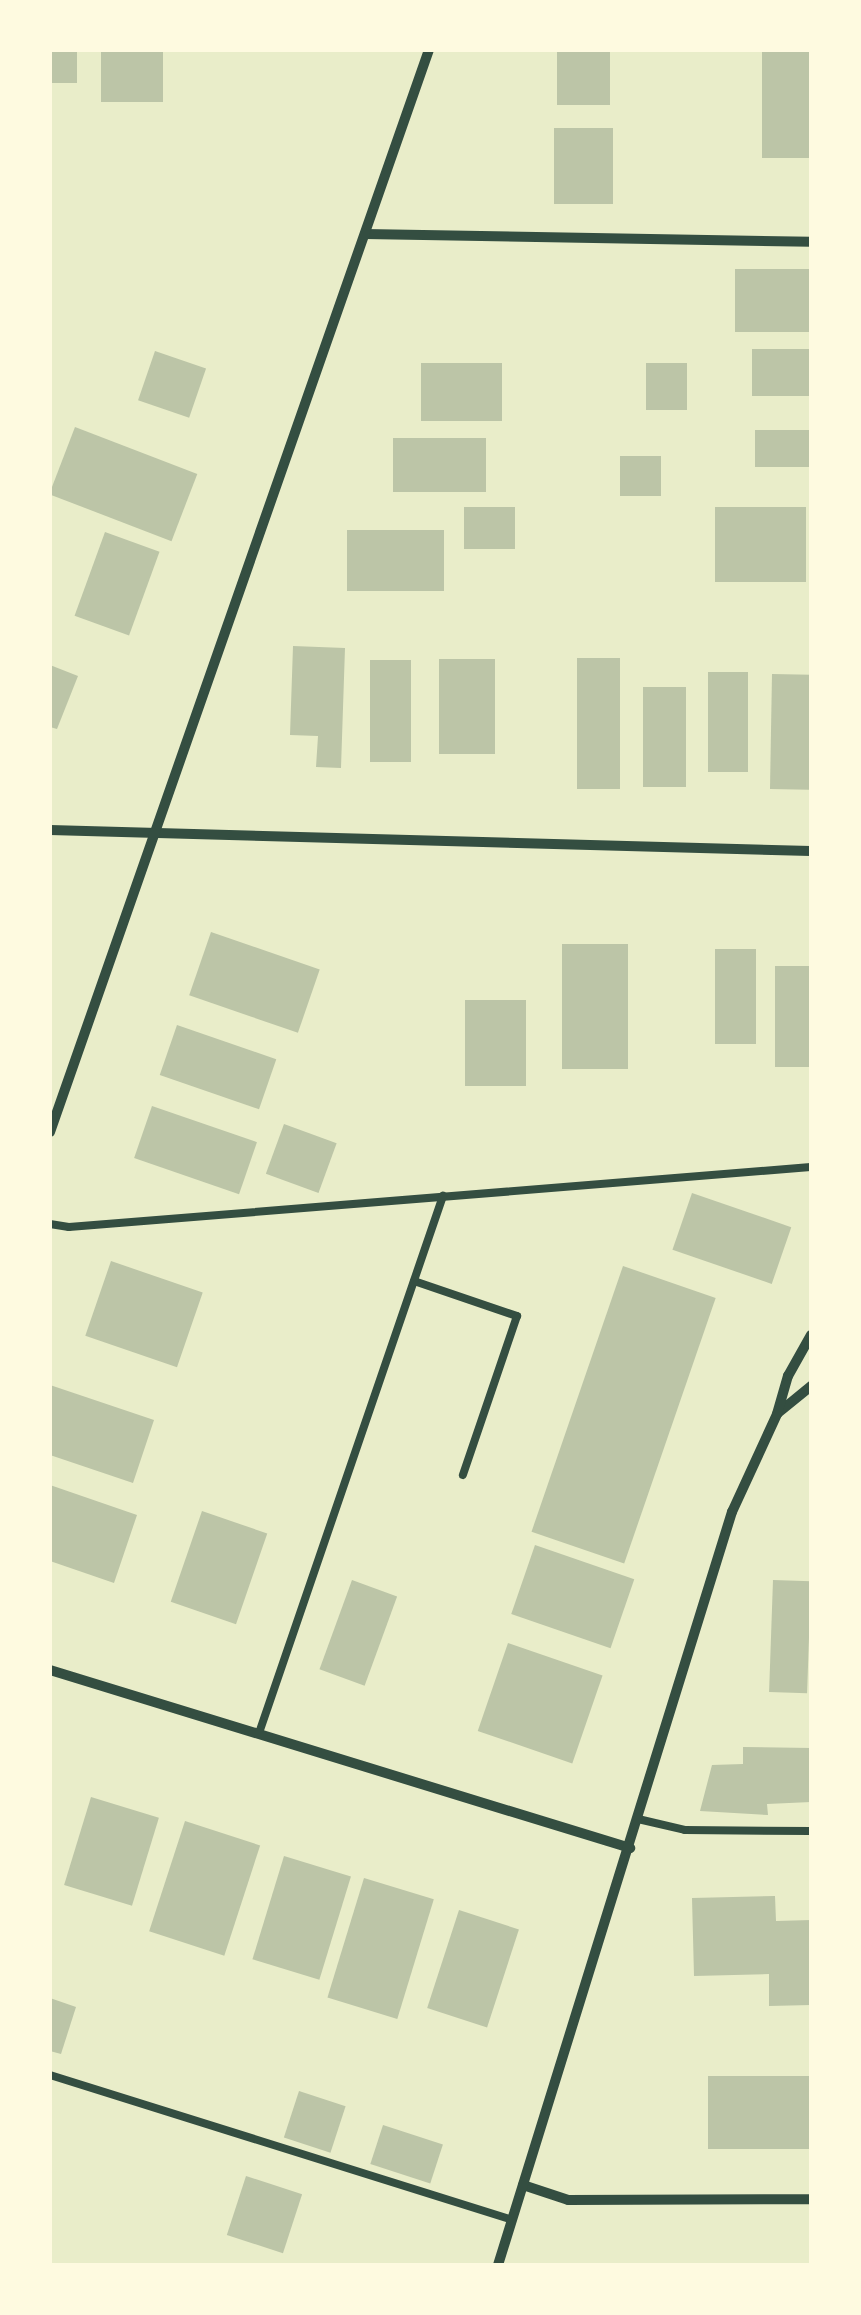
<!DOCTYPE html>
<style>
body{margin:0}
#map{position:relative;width:861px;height:2315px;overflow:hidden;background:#e9edc9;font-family:Poppins,sans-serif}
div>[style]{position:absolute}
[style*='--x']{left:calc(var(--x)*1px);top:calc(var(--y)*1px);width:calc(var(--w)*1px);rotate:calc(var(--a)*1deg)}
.building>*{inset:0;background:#bcc5a7;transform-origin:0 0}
.service>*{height:8px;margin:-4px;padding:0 4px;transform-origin:4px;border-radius:4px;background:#344e41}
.minor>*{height:10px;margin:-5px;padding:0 5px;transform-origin:5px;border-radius:5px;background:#344e41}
span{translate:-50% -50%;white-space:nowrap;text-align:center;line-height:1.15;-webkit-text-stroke:10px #fefae0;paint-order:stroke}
.frame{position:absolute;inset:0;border:52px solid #fefae0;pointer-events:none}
</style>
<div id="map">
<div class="building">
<div style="left:50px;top:50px;width:27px;height:33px"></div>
<div style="left:101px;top:50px;width:62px;height:52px"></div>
<div style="left:557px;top:50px;width:53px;height:55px"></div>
<div style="left:762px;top:50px;width:49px;height:108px"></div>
<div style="left:554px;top:128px;width:59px;height:76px"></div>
<div style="left:811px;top:269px;width:63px;height:76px;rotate:90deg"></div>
<div style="left:811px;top:349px;width:47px;height:59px;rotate:90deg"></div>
<div style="left:155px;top:351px;width:54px;height:52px;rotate:19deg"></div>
<div style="left:421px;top:363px;width:81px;height:58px"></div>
<div style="left:646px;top:363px;width:41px;height:47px"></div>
<div style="left:75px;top:427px;width:131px;height:72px;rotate:21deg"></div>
<div style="left:755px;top:430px;width:56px;height:37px"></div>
<div style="left:393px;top:438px;width:93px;height:54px"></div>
<div style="left:620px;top:456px;width:41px;height:40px"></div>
<div style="left:464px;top:507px;width:51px;height:42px"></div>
<div style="left:715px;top:507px;width:91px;height:75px"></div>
<div style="left:347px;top:530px;width:97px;height:61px"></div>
<div style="left:105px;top:532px;width:58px;height:89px;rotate:20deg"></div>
<div style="clip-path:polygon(293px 646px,345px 648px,341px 768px,316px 767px,318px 736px,290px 735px)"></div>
<div style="left:577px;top:658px;width:43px;height:131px"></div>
<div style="left:439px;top:659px;width:56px;height:95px"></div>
<div style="left:370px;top:660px;width:41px;height:102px"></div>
<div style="clip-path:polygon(50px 665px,78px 676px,57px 729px,50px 727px)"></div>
<div style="left:708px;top:672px;width:40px;height:100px"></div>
<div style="left:772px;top:674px;width:39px;height:115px;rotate:1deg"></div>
<div style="left:643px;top:687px;width:43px;height:100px"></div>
<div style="left:211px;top:932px;width:115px;height:67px;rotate:19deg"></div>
<div style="left:562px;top:944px;width:66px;height:125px"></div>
<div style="left:715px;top:949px;width:41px;height:95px"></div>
<div style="left:775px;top:966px;width:36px;height:101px"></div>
<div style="left:465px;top:1000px;width:61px;height:86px"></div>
<div style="left:177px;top:1025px;width:105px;height:53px;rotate:19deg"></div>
<div style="left:152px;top:1106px;width:111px;height:55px;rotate:19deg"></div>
<div style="left:284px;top:1124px;width:56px;height:53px;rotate:20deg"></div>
<div style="left:692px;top:1193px;width:105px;height:60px;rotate:19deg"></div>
<div style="left:111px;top:1261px;width:97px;height:79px;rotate:19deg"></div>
<div style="left:623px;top:1266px;width:98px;height:281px;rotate:19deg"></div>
<div style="clip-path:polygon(50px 1385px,154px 1420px,133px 1483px,50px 1455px)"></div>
<div style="clip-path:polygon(50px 1485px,137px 1515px,114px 1583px,50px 1561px)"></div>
<div style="left:202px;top:1511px;width:69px;height:96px;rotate:19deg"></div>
<div style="left:535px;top:1545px;width:105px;height:73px;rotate:19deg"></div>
<div style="left:352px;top:1580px;width:48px;height:95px;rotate:20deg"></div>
<div style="left:773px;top:1580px;width:38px;height:112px;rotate:2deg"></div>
<div style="left:508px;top:1643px;width:100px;height:93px;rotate:19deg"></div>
<div style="clip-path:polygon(743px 1747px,811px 1748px,811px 1802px,767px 1804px,768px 1815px,700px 1811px,712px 1765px,743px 1764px)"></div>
<div style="left:91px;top:1797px;width:71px;height:92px;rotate:17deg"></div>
<div style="left:185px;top:1821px;width:79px;height:116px;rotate:18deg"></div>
<div style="left:284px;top:1856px;width:70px;height:108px;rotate:17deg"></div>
<div style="left:364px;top:1878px;width:73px;height:125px;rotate:17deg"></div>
<div style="clip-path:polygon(775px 1896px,776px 1921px,811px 1920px,811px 2005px,769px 2006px,769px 1974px,694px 1976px,692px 1898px)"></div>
<div style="left:459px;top:1910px;width:63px;height:103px;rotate:18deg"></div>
<div style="clip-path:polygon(50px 1998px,76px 2007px,61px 2054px,50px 2051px)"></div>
<div style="left:708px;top:2076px;width:103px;height:73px"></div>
<div style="left:299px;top:2091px;width:49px;height:49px;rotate:18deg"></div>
<div style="left:383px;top:2125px;width:63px;height:41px;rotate:18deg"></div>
<div style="left:246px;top:2176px;width:59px;height:62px;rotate:18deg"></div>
</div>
<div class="service">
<div style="--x:50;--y:1224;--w:19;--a:9"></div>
<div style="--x:69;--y:1227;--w:744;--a:-4.62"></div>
<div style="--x:414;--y:1281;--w:109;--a:18.8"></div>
<div style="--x:517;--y:1316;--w:168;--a:108.8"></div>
<div style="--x:259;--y:1733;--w:568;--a:-71.09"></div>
<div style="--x:638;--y:1819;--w:48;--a:13.2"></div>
<div style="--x:685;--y:1830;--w:126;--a:0.5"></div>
<div style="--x:50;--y:2075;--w:484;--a:17.4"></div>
</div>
<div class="minor">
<div style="--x:365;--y:234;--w:446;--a:1"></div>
<div style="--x:50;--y:830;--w:761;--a:1.58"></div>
<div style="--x:50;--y:1132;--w:1146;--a:-70.7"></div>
<div style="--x:778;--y:1413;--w:43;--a:-39.3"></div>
<div style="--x:50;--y:1670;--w:607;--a:17.06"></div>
<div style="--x:523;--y:2185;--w:47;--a:18.4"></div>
<div style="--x:568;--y:2200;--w:243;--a:-0.2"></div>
<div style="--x:498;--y:2265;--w:789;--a:-72.74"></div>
<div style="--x:732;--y:1512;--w:108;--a:-65.3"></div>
<div style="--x:777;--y:1414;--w:40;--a:-74"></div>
<div style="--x:788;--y:1376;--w:47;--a:-60.7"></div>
</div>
<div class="frame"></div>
</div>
